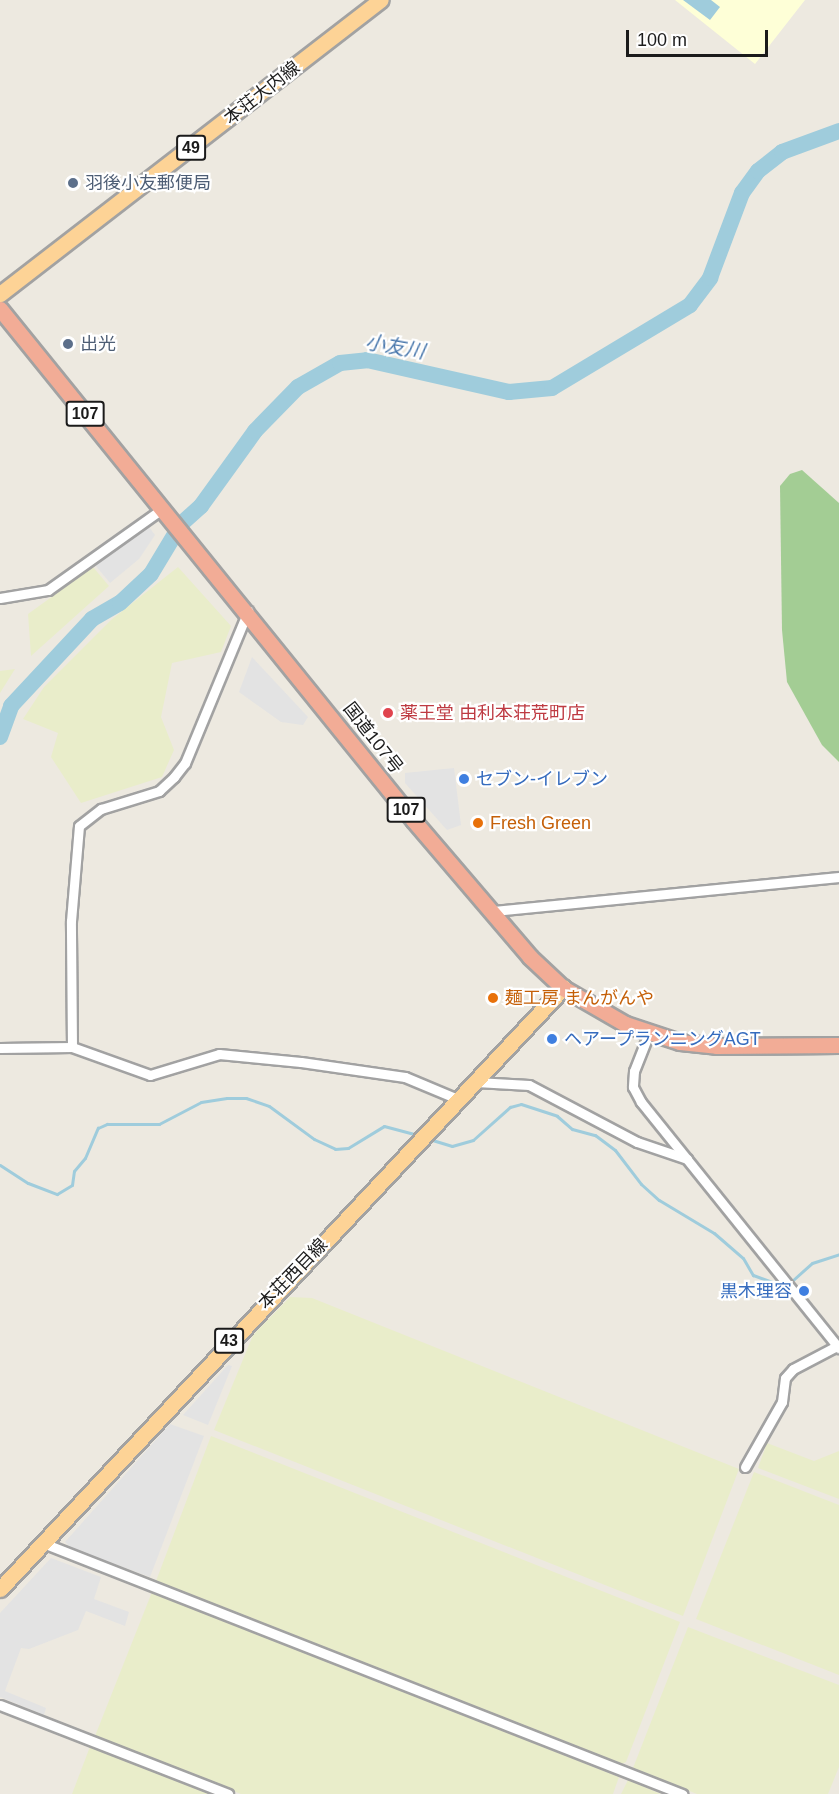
<!DOCTYPE html>
<meta charset="utf-8">
<style>
body{margin:0}
#map{position:relative;width:839px;height:1794px;overflow:hidden;background:#ede9e0;font-family:Helvetica,"Noto Sans JP",sans-serif}
div>[style]{position:absolute}
[style*='--x']{left:calc(var(--x)*1px);top:calc(var(--y)*1px);width:calc(var(--w)*1px);rotate:calc(var(--a)*1deg)}
.education>*{inset:0;background:#feffd7}
.farmland>*{inset:0;background:#e9edca}
.forest>*{inset:0;background:#a3cd94}
.parking>*{inset:0;background:#e3e3e3}
.water>*{inset:0;background:#9fccdc}
.stream>*{height:3px;margin:-1.5px;padding:0 1.5px;transform-origin:1.5px;border-radius:1.5px;background:#9fccdc}
.river>*{height:16px;margin:-8px;padding:0 8px;transform-origin:8px;border-radius:8px;background:#9fccdc}
.roads{filter:drop-shadow(2px 0 #a2a2a2) drop-shadow(-2px 0 #a2a2a2) drop-shadow(0 2px #a2a2a2) drop-shadow(0 -2px #a2a2a2)}
.minor>*{height:9px;margin:-4.5px;padding:0 4.5px;transform-origin:4.5px;border-radius:4.5px;background:#fff}
.primary>*{height:15px;margin:-7.5px;padding:0 7.5px;transform-origin:7.5px;border-radius:7.5px;background:#fdd396}
.trunk>*{height:15px;margin:-7.5px;padding:0 7.5px;transform-origin:7.5px;border-radius:7.5px;background:#f2ac96}
.dots>*{width:16px;height:16px;translate:-50% -50%;box-sizing:border-box;border:3px solid #fff;border-radius:50%}
span{translate:-50% -50%;white-space:nowrap;text-align:center;line-height:1.15;-webkit-text-stroke:4.5px #fff;paint-order:stroke}
.shield-label span{padding:2px 4px;background:#fff;border:2px solid;border-radius:4px;-webkit-text-stroke-width:0}
.shield-label{font-size:16px;color:#1b1b1b;font-weight:700}
.street-label{font-size:18px;color:#1b1b1b}
.service-label{font-size:18px;color:#4e5e75}
.left{translate:0 -50%;text-align:left}
.health-label{font-size:18px;color:#be3a42}
.shop-label{font-size:18px;color:#366cbe}
.right{translate:-100% -50%;text-align:right}
.food-label{font-size:18px;color:#c56008}
.water-label{font-size:20px;color:#4776ab;font-style:italic}
.scale{position:absolute;left:626px;top:30px;width:142px;height:27px;box-sizing:border-box;border:3px solid #1b1b1b;border-top:0;padding-left:8px;font-size:18px;line-height:21px;white-space:nowrap;color:#1b1b1b;-webkit-text-stroke:4px #fff;paint-order:stroke}
</style>
<div id="map">
<div class="education">
<div style="clip-path:polygon(675px 0,805px 0,755px 64px)"></div>
</div>
<div class="farmland">
<div style="clip-path:polygon(93px 567px,109px 586px,31px 656px,28px 614px)"></div>
<div style="clip-path:polygon(178px 567px,231px 626px,221px 652px,172px 663px,161px 717px,174px 750px,162px 777px,81px 803px,51px 757px,58px 733px,23px 719px,44px 687px,111px 620px)"></div>
<div style="clip-path:polygon(15px 669px,0 693px,0 671px)"></div>
<div style="clip-path:polygon(290px 1297px,312px 1298px,739px 1469px,683px 1616px,214px 1430px,253px 1335px)"></div>
<div style="clip-path:polygon(211px 1436px,680px 1622px,626px 1762px,619px 1765px,156px 1581px)"></div>
<div style="clip-path:polygon(767px 1443px,814px 1461px,839px 1451px,839px 1499px,758px 1468px)"></div>
<div style="clip-path:polygon(754px 1472px,839px 1505px,839px 1675px,696px 1619px)"></div>
<div style="clip-path:polygon(152px 1592px,619px 1777px,613px 1794px,241px 1794px,95px 1736px)"></div>
<div style="clip-path:polygon(688px 1627px,839px 1685px,839px 1767px,828px 1794px,697px 1794px,633px 1768px)"></div>
<div style="clip-path:polygon(91px 1744px,218px 1794px,72px 1794px)"></div>
<div style="clip-path:polygon(628px 1780px,661px 1794px,621px 1794px)"></div>
</div>
<div class="forest">
<div style="clip-path:polygon(802px 470px,839px 503px,839px 762px,822px 745px,787px 682px,782px 630px,780px 486px,790px 474px)"></div>
</div>
<div class="parking">
<div style="clip-path:polygon(149px 527px,155px 535px,139px 559px,110px 583px,95px 565px)"></div>
<div style="clip-path:polygon(252px 657px,308px 717px,303px 725px,281px 722px,239px 692px)"></div>
<div style="clip-path:polygon(454px 768px,461px 825px,447px 830px,405px 783px,405px 773px)"></div>
<div style="clip-path:polygon(228px 1365px,232px 1366px,208px 1425px,183px 1415px)"></div>
<div style="clip-path:polygon(170px 1424px,204px 1436px,150px 1577px,71px 1548px,65px 1542px)"></div>
<div style="clip-path:polygon(51px 1558px,101px 1577px,94px 1599px,129px 1612px,125px 1626px,86px 1611px,78px 1630px,29px 1649px,21px 1648px,5px 1691px,46px 1708px,44px 1715px,0 1697px,0 1613px)"></div>
</div>
<div class="water">
<div style="clip-path:polygon(683px 0,711px 0,720px 7px,710px 20px)"></div>
</div>
<div class="stream">
<div style="--x:429;--y:1139;--w:24;--a:17"></div>
<div style="--x:452;--y:1146;--w:22;--a:-16"></div>
<div style="--x:473;--y:1140;--w:50;--a:-41.7"></div>
<div style="--x:510;--y:1107;--w:11;--a:-15"></div>
<div style="--x:521;--y:1104;--w:38;--a:18"></div>
<div style="--x:557;--y:1116;--w:20;--a:41"></div>
<div style="--x:572;--y:1129;--w:24;--a:15"></div>
<div style="--x:595;--y:1135;--w:25;--a:37"></div>
<div style="--x:615;--y:1150;--w:43;--a:52.6"></div>
<div style="--x:641;--y:1184;--w:24;--a:42"></div>
<div style="--x:659;--y:1200;--w:64;--a:31"></div>
<div style="--x:714;--y:1233;--w:38;--a:41"></div>
<div style="--x:743;--y:1258;--w:20;--a:60"></div>
<div style="--x:753;--y:1275;--w:30;--a:20"></div>
<div style="--x:0;--y:1165;--w:33;--a:33"></div>
<div style="--x:28;--y:1183;--w:31;--a:21"></div>
<div style="--x:57;--y:1194;--w:17;--a:-31"></div>
<div style="--x:72;--y:1185;--w:14;--a:-82"></div>
<div style="--x:74;--y:1171;--w:17;--a:-50"></div>
<div style="--x:85;--y:1158;--w:33;--a:-67"></div>
<div style="--x:98;--y:1128;--w:10;--a:-24"></div>
<div style="--x:107;--y:1124;--w:52;--a:0"></div>
<div style="--x:159;--y:1124;--w:47;--a:-27.6"></div>
<div style="--x:201;--y:1102;--w:26;--a:-9"></div>
<div style="--x:227;--y:1098;--w:19;--a:0"></div>
<div style="--x:246;--y:1098;--w:24;--a:19"></div>
<div style="--x:269;--y:1106;--w:56;--a:36.3"></div>
<div style="--x:314;--y:1139;--w:23;--a:25"></div>
<div style="--x:335;--y:1149;--w:13;--a:-4"></div>
<div style="--x:348;--y:1148;--w:42;--a:-31.4"></div>
<div style="--x:384;--y:1126;--w:34;--a:15"></div>
<div style="--x:793;--y:1280;--w:25;--a:-42"></div>
<div style="--x:812;--y:1263;--w:28;--a:-18"></div>
</div>
<div class="river">
<div style="--x:0;--y:737;--w:33;--a:-70"></div>
<div style="--x:11;--y:706;--w:119;--a:-47"></div>
<div style="--x:92;--y:619;--w:32;--a:-30"></div>
<div style="--x:120;--y:603;--w:42;--a:-43.1"></div>
<div style="--x:151;--y:574;--w:58;--a:-59"></div>
<div style="--x:181;--y:524;--w:27;--a:-42"></div>
<div style="--x:201;--y:506;--w:92;--a:-54.2"></div>
<div style="--x:255;--y:431;--w:62;--a:-45.7"></div>
<div style="--x:298;--y:387;--w:48;--a:-29.7"></div>
<div style="--x:340;--y:363;--w:27;--a:-6"></div>
<div style="--x:367;--y:360;--w:146;--a:12.7"></div>
<div style="--x:509;--y:392;--w:43;--a:-5.3"></div>
<div style="--x:552;--y:388;--w:161;--a:-31"></div>
<div style="--x:690;--y:305;--w:34;--a:-53"></div>
<div style="--x:710;--y:278;--w:91;--a:-69.4"></div>
<div style="--x:742;--y:193;--w:27;--a:-54"></div>
<div style="--x:758;--y:171;--w:31;--a:-38"></div>
<div style="--x:782;--y:152;--w:61;--a:-20.2"></div>
</div>
<div class="roads">
<div class="minor">
<div style="--x:0;--y:598;--w:49;--a:-9.5"></div>
<div style="--x:48;--y:590;--w:140;--a:-35.4"></div>
<div style="--x:493;--y:911;--w:348;--a:-5.6"></div>
<div style="--x:649;--y:1033;--w:41;--a:111.5"></div>
<div style="--x:634;--y:1071;--w:16;--a:94"></div>
<div style="--x:633;--y:1087;--w:17;--a:62"></div>
<div style="--x:641;--y:1102;--w:316;--a:51.2"></div>
<div style="--x:72;--y:1047;--w:126;--a:-90.5"></div>
<div style="--x:71;--y:921;--w:95;--a:-85.2"></div>
<div style="--x:79;--y:826;--w:28;--a:-38"></div>
<div style="--x:101;--y:809;--w:61;--a:-17.2"></div>
<div style="--x:159;--y:791;--w:21;--a:-43"></div>
<div style="--x:174;--y:777;--w:18;--a:-52"></div>
<div style="--x:185;--y:763;--w:165;--a:-67.5"></div>
<div style="--x:0;--y:1048;--w:72;--a:-0.8"></div>
<div style="--x:72;--y:1047;--w:83;--a:19.7"></div>
<div style="--x:150;--y:1075;--w:72;--a:-16.9"></div>
<div style="--x:219;--y:1054;--w:82;--a:5.6"></div>
<div style="--x:301;--y:1062;--w:105;--a:8.2"></div>
<div style="--x:405;--y:1077;--w:60;--a:22.7"></div>
<div style="--x:476;--y:1082;--w:53;--a:3.2"></div>
<div style="--x:529;--y:1085;--w:122;--a:27.8"></div>
<div style="--x:637;--y:1142;--w:53;--a:18.8"></div>
<div style="--x:745;--y:1467;--w:75;--a:-60.4"></div>
<div style="--x:782;--y:1402;--w:24;--a:-83"></div>
<div style="--x:785;--y:1378;--w:12;--a:-48"></div>
<div style="--x:793;--y:1369;--w:50;--a:-27.6"></div>
<div style="--x:43;--y:1543;--w:687;--a:21.44"></div>
<div style="--x:0;--y:1705;--w:245;--a:21.3"></div>
</div>
<div class="primary">
<div style="--x:0;--y:294;--w:481;--a:-37.7"></div>
<div style="--x:0;--y:1589;--w:824;--a:-46.87"></div>
</div>
<div class="trunk">
<div style="--x:0;--y:309;--w:658;--a:51.04"></div>
<div style="--x:414;--y:821;--w:179;--a:49.5"></div>
<div style="--x:530;--y:957;--w:45;--a:43.2"></div>
<div style="--x:563;--y:988;--w:72;--a:30.1"></div>
<div style="--x:625;--y:1024;--w:58;--a:18.1"></div>
<div style="--x:680;--y:1042;--w:36;--a:6"></div>
<div style="--x:716;--y:1046;--w:123;--a:-0.5"></div>
</div>
</div>
<div class="dots">
<div style="left:73px;top:183px;background:#5c6f8a"></div>
<div style="left:68px;top:344px;background:#5c6f8a"></div>
<div style="left:388px;top:713px;background:#e0444e"></div>
<div style="left:464px;top:779px;background:#3f7fe0"></div>
<div style="left:478px;top:823px;background:#e8710a"></div>
<div style="left:493px;top:998px;background:#e8710a"></div>
<div style="left:552px;top:1039px;background:#3f7fe0"></div>
<div style="left:804px;top:1291px;background:#3f7fe0"></div>
</div>
<div class="shield-label">
<span style="left:191px;top:148px">49</span>
<span style="left:85px;top:414px">107</span>
<span style="left:406px;top:810px">107</span>
<span style="left:229px;top:1341px">43</span>
</div>
<div class="street-label">
<span style="left:262px;top:93px;rotate:-38deg">本荘大内線</span>
<span style="left:373px;top:738px;rotate:52deg">国道107号</span>
<span style="left:293px;top:1274px;rotate:-46deg">本荘西目線</span>
</div>
<div class="service-label">
<span class="left" style="left:85px;top:183px">羽後小友郵便局</span>
<span class="left" style="left:80px;top:344px">出光</span>
</div>
<div class="health-label">
<span class="left" style="left:400px;top:713px">薬王堂 由利本荘荒町店</span>
</div>
<div class="shop-label">
<span class="left" style="left:476px;top:779px">セブン-イレブン</span>
<span class="left" style="left:564px;top:1039px">ヘアープランニングAGT</span>
<span class="right" style="left:792px;top:1291px">黒木理容</span>
</div>
<div class="food-label">
<span class="left" style="left:490px;top:823px">Fresh Green</span>
<span class="left" style="left:505px;top:998px">麺工房 まんがんや</span>
</div>
<div class="water-label">
<span style="left:395px;top:347px;rotate:10deg">小友川</span>
</div>
<div class="scale">100 m</div>
</div>
